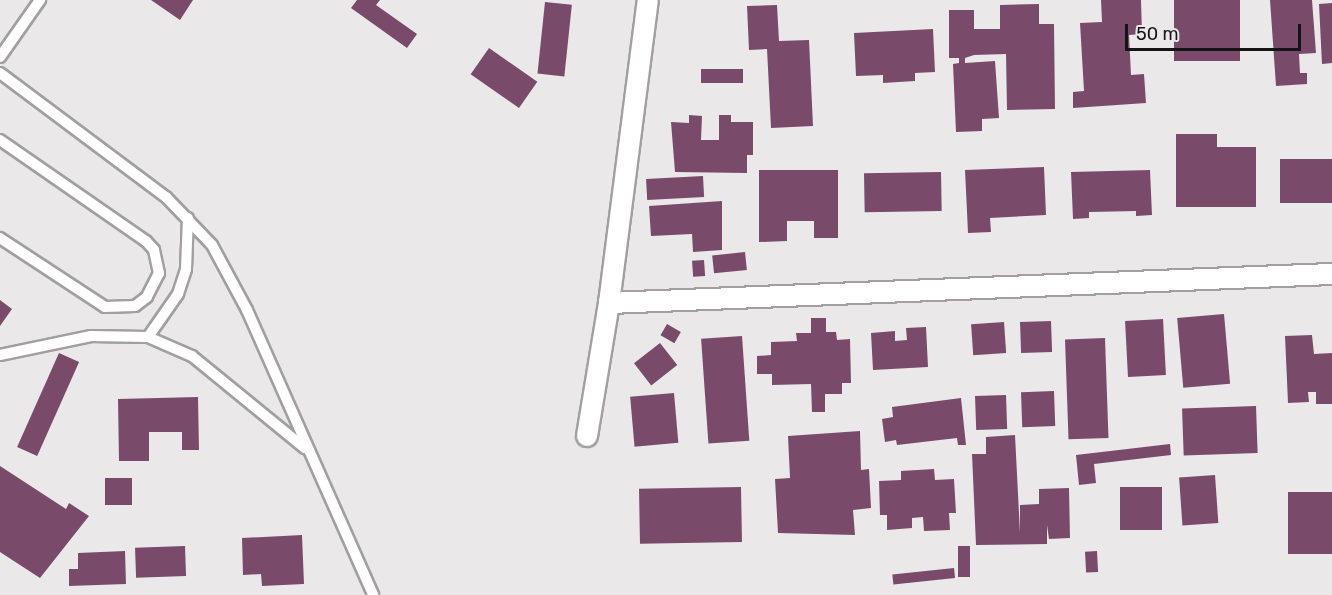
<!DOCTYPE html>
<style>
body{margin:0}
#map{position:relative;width:1332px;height:595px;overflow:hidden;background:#ebe8ea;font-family:Rubik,sans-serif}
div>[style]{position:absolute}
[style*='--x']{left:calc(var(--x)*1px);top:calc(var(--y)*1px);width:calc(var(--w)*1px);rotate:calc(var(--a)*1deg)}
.building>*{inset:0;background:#7a4a6b;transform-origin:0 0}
.roads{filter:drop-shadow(2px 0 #a29fa0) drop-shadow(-2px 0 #a29fa0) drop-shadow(0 2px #a29fa0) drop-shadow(0 -2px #a29fa0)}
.service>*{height:10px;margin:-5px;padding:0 5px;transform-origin:5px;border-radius:5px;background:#fff}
.minor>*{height:20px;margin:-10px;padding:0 10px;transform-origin:10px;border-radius:10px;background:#fff}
span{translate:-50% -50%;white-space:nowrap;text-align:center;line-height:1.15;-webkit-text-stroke:6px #ebe8ea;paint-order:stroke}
.scale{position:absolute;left:1125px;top:24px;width:176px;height:27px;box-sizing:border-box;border:3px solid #151415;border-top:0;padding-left:8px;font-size:18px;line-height:21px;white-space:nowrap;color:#151415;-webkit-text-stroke:4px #ebe8ea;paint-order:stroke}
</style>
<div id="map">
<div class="building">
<div style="clip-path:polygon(151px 0,193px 0,180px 20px)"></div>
<div style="clip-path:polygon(357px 0,380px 0,376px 5px,417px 34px,407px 48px,351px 8px)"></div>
<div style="clip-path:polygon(1101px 0,1141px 0,1142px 34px,1129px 35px,1131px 75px,1144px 74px,1146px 103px,1073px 108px,1073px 92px,1084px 91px,1080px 23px,1102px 22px)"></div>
<div style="left:1174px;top:0;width:66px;height:61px"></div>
<div style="clip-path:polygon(1270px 0,1312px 0,1316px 53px,1299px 54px,1300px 73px,1307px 73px,1307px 84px,1276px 86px)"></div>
<div style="left:545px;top:2px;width:27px;height:72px;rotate:6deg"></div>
<div style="clip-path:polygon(1332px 3px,1332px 63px,1322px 64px,1319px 4px)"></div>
<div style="clip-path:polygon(1039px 4px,1039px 24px,1054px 24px,1055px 109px,1007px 110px,1006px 54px,974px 55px,965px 58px,965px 63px,995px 61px,999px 118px,982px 119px,982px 131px,956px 132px,953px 64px,959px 63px,959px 58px,949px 58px,949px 10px,974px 10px,974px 29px,1000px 29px,1000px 5px)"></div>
<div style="clip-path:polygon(777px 5px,779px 41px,809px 40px,813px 126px,771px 128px,767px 49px,749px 50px,747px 6px)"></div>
<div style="clip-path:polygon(933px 29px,935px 72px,915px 73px,915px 81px,883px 83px,883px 75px,856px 76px,854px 33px)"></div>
<div style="left:489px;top:48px;width:59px;height:32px;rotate:35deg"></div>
<div style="left:701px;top:69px;width:42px;height:14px"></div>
<div style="clip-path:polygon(689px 115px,702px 116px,701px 140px,719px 140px,719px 115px,731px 115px,731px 122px,753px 122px,753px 155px,747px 155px,747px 173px,675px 172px,671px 122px,689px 123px)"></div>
<div style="clip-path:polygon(1176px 134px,1217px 134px,1217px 147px,1256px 147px,1256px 207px,1176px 207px)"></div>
<div style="left:1332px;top:159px;width:44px;height:52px;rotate:90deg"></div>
<div style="clip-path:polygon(1044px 167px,1046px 215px,990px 218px,991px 232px,968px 233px,965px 170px)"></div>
<div style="clip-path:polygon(759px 170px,838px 170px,838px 238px,814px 238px,814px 221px,787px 221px,787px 241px,759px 242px)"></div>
<div style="clip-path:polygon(1150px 170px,1152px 215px,1136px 216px,1136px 211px,1089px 212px,1089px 218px,1073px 219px,1071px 172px)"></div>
<div style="left:941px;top:172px;width:39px;height:77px;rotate:89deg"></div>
<div style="left:703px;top:176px;width:21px;height:57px;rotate:87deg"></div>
<div style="clip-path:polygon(722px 201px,722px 250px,693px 252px,692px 234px,651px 236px,649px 206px)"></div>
<div style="left:745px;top:252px;width:18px;height:33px;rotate:84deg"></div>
<div style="left:704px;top:260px;width:16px;height:12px;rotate:86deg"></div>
<div style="clip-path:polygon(0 300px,12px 309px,0 326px)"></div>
<div style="left:1224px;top:314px;width:70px;height:47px;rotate:85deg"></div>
<div style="clip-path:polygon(811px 318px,826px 318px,826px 332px,836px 332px,837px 340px,850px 339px,851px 383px,842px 383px,842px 394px,825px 394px,825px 412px,812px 412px,811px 384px,772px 385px,772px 374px,757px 374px,757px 356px,771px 355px,771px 342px,797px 341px,796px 333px,811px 333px)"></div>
<div style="left:1163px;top:319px;width:56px;height:38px;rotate:87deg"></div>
<div style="left:1051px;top:321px;width:31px;height:31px;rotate:88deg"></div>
<div style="left:1004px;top:322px;width:31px;height:33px;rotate:86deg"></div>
<div style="left:667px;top:324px;width:16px;height:13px;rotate:30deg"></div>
<div style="clip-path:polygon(926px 327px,928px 367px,873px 370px,871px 333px,895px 331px,895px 341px,907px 340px,906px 328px)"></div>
<div style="clip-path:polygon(1312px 335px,1314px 354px,1332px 353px,1332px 404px,1316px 404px,1316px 392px,1308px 392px,1309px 402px,1288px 403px,1285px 336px)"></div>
<div style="left:742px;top:336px;width:105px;height:41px;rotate:86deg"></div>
<div style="left:1105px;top:338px;width:100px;height:40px;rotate:88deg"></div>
<div style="left:660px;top:343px;width:28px;height:33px;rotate:52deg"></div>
<div style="left:59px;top:353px;width:22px;height:103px;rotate:24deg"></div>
<div style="left:1054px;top:391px;width:35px;height:33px;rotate:88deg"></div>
<div style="left:674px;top:393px;width:50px;height:44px;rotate:85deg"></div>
<div style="left:1006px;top:395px;width:34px;height:31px;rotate:88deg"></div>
<div style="clip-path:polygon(198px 397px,199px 450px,182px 450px,182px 432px,149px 432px,149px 461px,119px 461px,118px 399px)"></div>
<div style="clip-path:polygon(961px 398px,966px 445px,958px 445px,957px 438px,897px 445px,896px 440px,885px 442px,882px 419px,893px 417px,892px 407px)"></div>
<div style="left:1256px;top:406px;width:47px;height:74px;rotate:88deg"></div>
<div style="clip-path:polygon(860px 431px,861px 470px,869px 469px,871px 508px,853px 510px,855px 535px,778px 533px,775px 479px,790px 478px,788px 436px)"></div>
<div style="clip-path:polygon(1015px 435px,1020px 533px,1020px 505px,1039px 504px,1039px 489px,1069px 488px,1070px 538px,1049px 539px,1047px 525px,1047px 544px,976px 545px,972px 454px,986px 454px,986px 437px)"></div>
<div style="clip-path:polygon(1170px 444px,1171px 455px,1094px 464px,1096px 483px,1079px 485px,1076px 455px)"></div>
<div style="clip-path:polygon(0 466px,66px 509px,69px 503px,89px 516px,40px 578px,0 552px)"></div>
<div style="clip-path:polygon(934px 469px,935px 480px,954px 479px,956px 513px,949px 513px,950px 530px,924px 531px,923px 517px,912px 518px,912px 528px,887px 530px,887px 515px,880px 515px,879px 481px,901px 480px,901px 471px)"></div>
<div style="left:1215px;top:475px;width:48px;height:36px;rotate:86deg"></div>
<div style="left:105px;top:478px;width:27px;height:27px"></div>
<div style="left:741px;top:487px;width:55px;height:102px;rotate:89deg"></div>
<div style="left:1120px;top:487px;width:42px;height:43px"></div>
<div style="left:1288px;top:492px;width:44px;height:62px"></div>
<div style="clip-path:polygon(302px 535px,304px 584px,262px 586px,261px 574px,243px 575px,242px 538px)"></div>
<div style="left:185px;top:546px;width:30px;height:50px;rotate:88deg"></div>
<div style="left:958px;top:546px;width:12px;height:31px"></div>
<div style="clip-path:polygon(125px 551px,126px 584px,69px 586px,69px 569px,78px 569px,78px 553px)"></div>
<div style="left:1097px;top:551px;width:21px;height:12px;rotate:87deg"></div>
<div style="left:954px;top:568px;width:10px;height:62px;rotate:84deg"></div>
</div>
<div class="roads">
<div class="service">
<div style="--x:0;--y:57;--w:70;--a:-54.9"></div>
<div style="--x:0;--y:73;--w:207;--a:36.8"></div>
<div style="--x:166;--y:197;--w:66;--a:46.2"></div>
<div style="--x:212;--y:245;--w:74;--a:61.7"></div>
<div style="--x:247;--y:310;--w:312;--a:66.1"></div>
<div style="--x:0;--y:140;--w:178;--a:34.7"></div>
<div style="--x:146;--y:241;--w:12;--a:48"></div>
<div style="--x:154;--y:250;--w:24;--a:78"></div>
<div style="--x:159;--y:273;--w:27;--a:117"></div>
<div style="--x:147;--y:297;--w:15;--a:143"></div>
<div style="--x:135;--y:306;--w:30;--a:178"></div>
<div style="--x:105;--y:307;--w:126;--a:-146.7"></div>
<div style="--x:148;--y:337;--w:52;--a:-55.1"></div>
<div style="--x:178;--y:294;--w:26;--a:-72"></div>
<div style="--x:186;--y:269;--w:51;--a:-87.8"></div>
<div style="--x:0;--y:355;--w:93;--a:-11.8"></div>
<div style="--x:91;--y:336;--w:57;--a:1"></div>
<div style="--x:148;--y:337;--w:48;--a:23.4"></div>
<div style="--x:192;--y:356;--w:146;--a:39.2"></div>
</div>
<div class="minor">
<div style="--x:609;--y:303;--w:305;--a:-82.7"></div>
<div style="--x:587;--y:436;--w:135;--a:-80.6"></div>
<div style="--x:609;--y:303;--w:724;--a:-2.3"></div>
</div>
</div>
<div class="scale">50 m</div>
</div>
